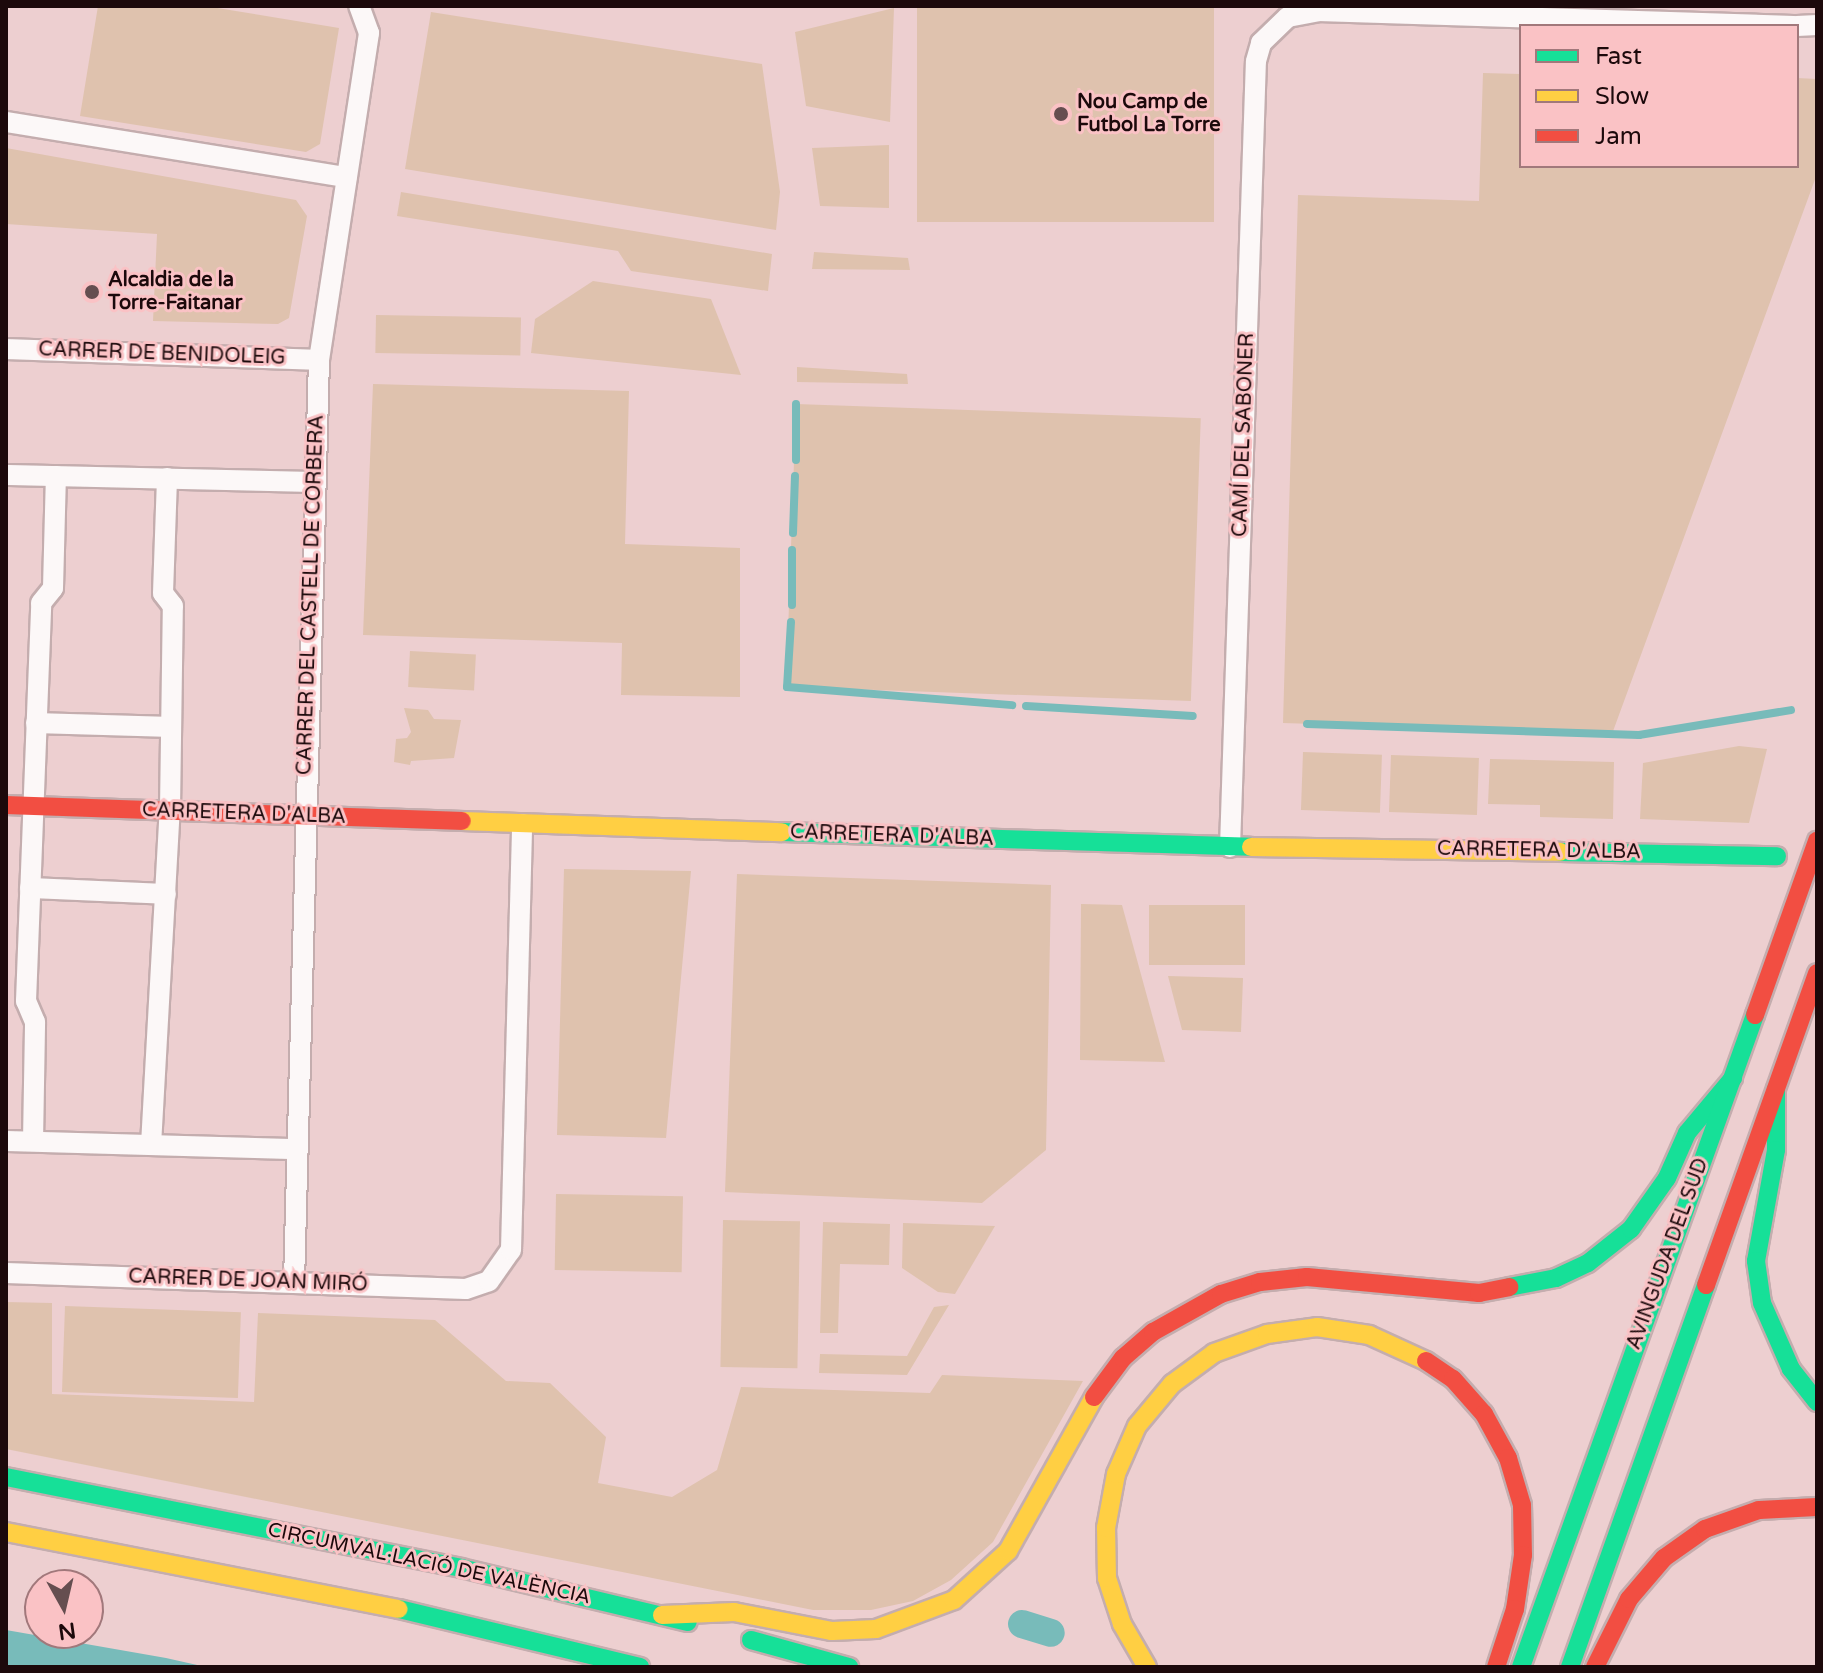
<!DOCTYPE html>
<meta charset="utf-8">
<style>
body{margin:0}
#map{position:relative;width:1823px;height:1673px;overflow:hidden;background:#edcfd0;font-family:"Varela Round",sans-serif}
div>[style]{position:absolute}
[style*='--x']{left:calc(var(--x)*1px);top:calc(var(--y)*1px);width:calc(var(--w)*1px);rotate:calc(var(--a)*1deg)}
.green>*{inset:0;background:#dfc2ae;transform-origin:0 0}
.water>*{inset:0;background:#78bbba}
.stream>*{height:8px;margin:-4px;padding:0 4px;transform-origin:4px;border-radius:4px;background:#78bbba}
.canal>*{height:28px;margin:-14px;padding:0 14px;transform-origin:14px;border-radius:14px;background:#78bbba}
.roads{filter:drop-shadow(2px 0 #c4adae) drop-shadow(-2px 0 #c4adae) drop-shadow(0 2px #c4adae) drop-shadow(0 -2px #c4adae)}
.street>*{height:20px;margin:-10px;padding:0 10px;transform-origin:10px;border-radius:10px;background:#fcf8f8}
.fast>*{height:18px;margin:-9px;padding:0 9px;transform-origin:9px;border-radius:9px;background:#16e098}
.slow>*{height:18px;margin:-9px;padding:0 9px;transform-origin:9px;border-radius:9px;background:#ffcf43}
.jam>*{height:18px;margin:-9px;padding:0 9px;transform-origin:9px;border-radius:9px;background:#f24e42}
.dots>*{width:22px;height:22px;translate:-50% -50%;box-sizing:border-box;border:4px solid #fac2c5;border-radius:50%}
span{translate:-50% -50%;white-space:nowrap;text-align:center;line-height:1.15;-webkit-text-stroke:6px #fac2c5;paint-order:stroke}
.poi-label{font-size:20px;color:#1c090b;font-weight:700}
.left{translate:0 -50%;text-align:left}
.street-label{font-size:20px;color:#1c090b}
.frame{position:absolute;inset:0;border:8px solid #1c090b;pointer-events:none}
.legend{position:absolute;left:1519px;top:24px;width:280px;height:144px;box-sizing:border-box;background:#fac2c5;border:2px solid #a1787b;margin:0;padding:10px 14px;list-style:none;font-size:24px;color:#1c090b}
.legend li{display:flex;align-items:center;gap:16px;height:40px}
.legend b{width:40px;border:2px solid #a1787b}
.north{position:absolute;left:24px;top:1569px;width:80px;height:80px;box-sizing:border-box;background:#fac2c5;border:2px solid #a1787b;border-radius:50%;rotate:172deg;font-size:22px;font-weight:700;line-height:32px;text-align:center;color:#1c090b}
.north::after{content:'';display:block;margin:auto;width:28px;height:36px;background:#654e50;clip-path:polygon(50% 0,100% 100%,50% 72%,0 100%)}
</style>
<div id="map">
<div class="green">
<div style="clip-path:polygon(98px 6px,205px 6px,339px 28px,320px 144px,306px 152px,80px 116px)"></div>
<div style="left:917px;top:6px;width:297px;height:216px"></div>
<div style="clip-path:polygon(894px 8px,890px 122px,806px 106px,795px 32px)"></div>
<div style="clip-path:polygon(431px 12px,762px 64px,780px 192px,776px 230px,405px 169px)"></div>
<div style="clip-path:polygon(1483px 73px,1521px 74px,1521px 166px,1797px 166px,1797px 78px,1817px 79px,1817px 174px,1612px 734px,1283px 723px,1298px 195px,1479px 201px)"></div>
<div style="clip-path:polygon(889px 145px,889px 208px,820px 206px,812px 148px)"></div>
<div style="clip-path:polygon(6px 148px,296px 200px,307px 216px,289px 318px,278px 324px,153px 321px,157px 234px,6px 224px)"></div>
<div style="clip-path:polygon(401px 192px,772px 254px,768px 291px,631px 271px,618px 251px,397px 216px)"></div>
<div style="clip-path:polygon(814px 252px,908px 258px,910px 270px,812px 269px)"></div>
<div style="clip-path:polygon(593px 281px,711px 299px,741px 375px,531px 353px,535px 319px)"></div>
<div style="left:376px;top:315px;width:145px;height:38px;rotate:1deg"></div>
<div style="clip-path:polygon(797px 367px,907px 374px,908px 384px,797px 382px)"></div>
<div style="clip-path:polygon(373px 384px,629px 391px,625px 544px,740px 548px,740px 697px,621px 695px,622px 643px,363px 635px)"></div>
<div style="left:796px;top:404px;width:405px;height:283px;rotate:2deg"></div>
<div style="left:410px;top:651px;width:66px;height:36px;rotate:3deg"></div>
<div style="clip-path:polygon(404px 708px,428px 710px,434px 719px,461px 720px,454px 758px,411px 761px,410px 765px,394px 762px,396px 739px,407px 738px,411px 732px)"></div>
<div style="clip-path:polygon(1739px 746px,1767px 749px,1749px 823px,1640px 819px,1643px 763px)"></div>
<div style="left:1303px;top:752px;width:79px;height:58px;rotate:2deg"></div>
<div style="left:1391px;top:755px;width:88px;height:57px;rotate:2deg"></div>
<div style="clip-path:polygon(1490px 759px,1614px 762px,1613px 819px,1540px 817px,1540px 805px,1488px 804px)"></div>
<div style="clip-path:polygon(564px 869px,691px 871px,666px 1138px,557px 1135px)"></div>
<div style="clip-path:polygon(737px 874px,1051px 885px,1046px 1150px,982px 1203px,725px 1192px)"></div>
<div style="clip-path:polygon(1081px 904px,1122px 905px,1165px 1062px,1080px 1060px)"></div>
<div style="left:1149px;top:905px;width:96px;height:60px"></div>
<div style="clip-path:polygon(1168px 976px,1243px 978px,1241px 1032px,1182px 1030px)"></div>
<div style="left:556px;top:1194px;width:127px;height:76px;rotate:1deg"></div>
<div style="left:723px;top:1220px;width:77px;height:147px;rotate:1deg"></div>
<div style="clip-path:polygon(823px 1222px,890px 1224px,889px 1265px,840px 1264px,838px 1333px,820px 1333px)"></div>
<div style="clip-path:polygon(903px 1223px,995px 1226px,955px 1294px,938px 1292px,902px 1268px)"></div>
<div style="clip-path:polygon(6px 1302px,52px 1303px,52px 1394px,254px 1402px,258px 1313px,435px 1320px,506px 1381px,550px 1383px,606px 1437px,598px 1483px,672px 1497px,717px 1470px,741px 1387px,930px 1393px,942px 1375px,1083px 1381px,993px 1542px,951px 1580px,913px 1601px,871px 1610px,813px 1610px,6px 1449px)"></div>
<div style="clip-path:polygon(949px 1305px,907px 1375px,819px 1373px,820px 1354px,907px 1356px,934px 1307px)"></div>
<div style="left:65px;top:1306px;width:176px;height:86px;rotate:2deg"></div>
</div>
<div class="water">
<div style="clip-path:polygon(6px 1630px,166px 1658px,206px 1667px,6px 1667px)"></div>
</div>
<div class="stream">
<div style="--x:796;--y:404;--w:56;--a:90"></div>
<div style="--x:793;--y:533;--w:57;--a:-88"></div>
<div style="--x:792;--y:605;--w:55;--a:-90"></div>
<div style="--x:791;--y:622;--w:65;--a:93.5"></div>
<div style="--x:787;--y:687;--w:226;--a:4.6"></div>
<div style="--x:1026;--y:706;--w:167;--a:3.4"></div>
<div style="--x:1307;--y:724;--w:332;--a:1.9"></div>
<div style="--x:1639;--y:735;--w:154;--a:-9.3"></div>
<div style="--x:1019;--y:1630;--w:33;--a:18"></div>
</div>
<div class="canal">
<div style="--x:1022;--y:1624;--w:30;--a:17"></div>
</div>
<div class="roads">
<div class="street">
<div style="--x:1797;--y:26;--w:20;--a:-3"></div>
<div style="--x:6;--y:122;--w:345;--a:9.2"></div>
<div style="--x:6;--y:349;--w:313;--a:2"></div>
<div style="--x:6;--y:475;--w:308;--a:1.3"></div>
<div style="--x:36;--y:723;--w:135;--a:1.7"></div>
<div style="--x:1230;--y:847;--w:786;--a:-88.11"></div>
<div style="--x:1256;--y:61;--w:19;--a:-74"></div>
<div style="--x:1261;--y:43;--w:37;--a:-44"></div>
<div style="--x:1288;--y:17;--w:31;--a:-11"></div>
<div style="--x:1318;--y:11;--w:476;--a:1.8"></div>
<div style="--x:30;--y:888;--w:136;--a:2.5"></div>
<div style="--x:6;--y:1141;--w:292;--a:1.6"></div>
<div style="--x:33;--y:1141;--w:119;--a:-89"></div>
<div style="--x:35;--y:1022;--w:23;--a:-113"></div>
<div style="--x:26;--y:1001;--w:398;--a:-87.8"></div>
<div style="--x:41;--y:603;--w:19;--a:-51"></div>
<div style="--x:53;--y:588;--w:112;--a:-88.5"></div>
<div style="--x:151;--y:1145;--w:336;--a:-86.8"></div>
<div style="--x:170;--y:810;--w:204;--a:-89.2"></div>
<div style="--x:173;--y:606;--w:16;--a:-128"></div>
<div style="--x:163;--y:593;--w:115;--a:-88"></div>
<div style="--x:6;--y:1273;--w:460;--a:2"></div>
<div style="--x:466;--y:1289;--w:24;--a:-19"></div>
<div style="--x:489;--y:1281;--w:38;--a:-55"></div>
<div style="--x:511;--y:1250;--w:426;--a:-88.5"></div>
<div style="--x:294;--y:1283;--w:923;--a:-88.45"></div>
<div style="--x:319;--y:360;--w:331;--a:-81.3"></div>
<div style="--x:369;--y:33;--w:29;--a:-110"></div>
</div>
<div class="fast">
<div style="--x:782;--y:832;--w:469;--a:1.8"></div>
<div style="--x:1560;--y:852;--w:217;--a:1.1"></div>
<div style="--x:1776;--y:1089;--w:61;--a:90"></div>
<div style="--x:1776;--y:1150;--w:113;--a:100.2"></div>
<div style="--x:1756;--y:1261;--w:42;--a:81.9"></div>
<div style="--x:1762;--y:1303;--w:72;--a:66.3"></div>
<div style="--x:1791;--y:1369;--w:42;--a:51.8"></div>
<div style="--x:1509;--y:1287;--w:48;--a:-10.8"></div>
<div style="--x:1556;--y:1278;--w:35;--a:-25"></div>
<div style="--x:1588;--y:1263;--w:55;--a:-38.3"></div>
<div style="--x:1631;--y:1229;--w:62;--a:-54.8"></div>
<div style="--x:1667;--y:1178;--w:49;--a:-66"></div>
<div style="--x:1687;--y:1133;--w:72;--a:-50.1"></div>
<div style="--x:6;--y:1477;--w:464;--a:11.3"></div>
<div style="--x:461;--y:1568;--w:233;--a:13.4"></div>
<div style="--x:399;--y:1609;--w:248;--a:13.5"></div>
<div style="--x:751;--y:1640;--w:102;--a:15.4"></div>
<div style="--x:1521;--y:1667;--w:693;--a:-70.26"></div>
<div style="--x:1570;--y:1667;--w:405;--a:-70.4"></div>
</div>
<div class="slow">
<div style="--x:462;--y:821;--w:320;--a:2"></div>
<div style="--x:1251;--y:847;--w:309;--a:0.9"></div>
<div style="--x:6;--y:1532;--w:400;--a:11.1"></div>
<div style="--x:662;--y:1615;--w:72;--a:-2.4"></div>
<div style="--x:734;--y:1612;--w:100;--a:11"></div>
<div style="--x:832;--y:1631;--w:44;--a:-2.6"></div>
<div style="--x:876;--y:1629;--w:83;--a:-20.4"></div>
<div style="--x:954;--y:1600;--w:73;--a:-42.2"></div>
<div style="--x:1008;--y:1551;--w:176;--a:-60.8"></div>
<div style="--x:1147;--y:1667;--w:50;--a:-120.2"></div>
<div style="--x:1122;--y:1624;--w:48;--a:-108.1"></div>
<div style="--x:1107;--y:1578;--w:50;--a:-91.1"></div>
<div style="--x:1106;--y:1528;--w:55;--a:-79.5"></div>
<div style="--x:1116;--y:1474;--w:52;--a:-66.4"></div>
<div style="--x:1137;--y:1426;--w:55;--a:-50.2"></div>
<div style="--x:1172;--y:1384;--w:52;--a:-36.4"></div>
<div style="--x:1214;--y:1353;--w:56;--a:-19.7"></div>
<div style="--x:1267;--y:1334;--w:50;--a:-8"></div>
<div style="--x:1317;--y:1327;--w:53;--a:8.7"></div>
<div style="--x:1369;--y:1335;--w:63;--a:24.5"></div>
</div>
<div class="jam">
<div style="--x:6;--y:805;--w:456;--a:2"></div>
<div style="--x:1755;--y:1015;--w:185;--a:-70.4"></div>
<div style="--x:1706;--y:1285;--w:331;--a:-70.4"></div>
<div style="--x:1426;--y:1361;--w:32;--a:34"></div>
<div style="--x:1453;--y:1379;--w:47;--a:48.5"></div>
<div style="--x:1484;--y:1414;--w:50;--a:61.4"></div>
<div style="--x:1508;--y:1458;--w:49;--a:73.4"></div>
<div style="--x:1522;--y:1505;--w:50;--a:88.9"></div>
<div style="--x:1523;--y:1555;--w:55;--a:98.4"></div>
<div style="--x:1515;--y:1609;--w:61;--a:108.1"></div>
<div style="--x:1094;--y:1397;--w:49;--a:-53.4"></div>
<div style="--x:1123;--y:1358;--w:40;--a:-41"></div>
<div style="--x:1153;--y:1332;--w:78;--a:-29.2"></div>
<div style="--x:1221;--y:1294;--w:41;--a:-17.1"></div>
<div style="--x:1260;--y:1282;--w:47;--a:-6.1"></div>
<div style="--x:1307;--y:1277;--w:173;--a:5.3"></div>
<div style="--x:1479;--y:1293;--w:31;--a:-11"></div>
<div style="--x:1595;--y:1667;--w:76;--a:-63.4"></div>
<div style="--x:1629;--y:1599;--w:54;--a:-49.5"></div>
<div style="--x:1664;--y:1558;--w:50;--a:-35.3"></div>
<div style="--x:1705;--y:1529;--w:57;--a:-19.4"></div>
<div style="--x:1759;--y:1510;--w:58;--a:-3"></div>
</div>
</div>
<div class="dots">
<div style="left:1061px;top:114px;background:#654e50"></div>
<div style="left:92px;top:292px;background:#654e50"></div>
</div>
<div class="poi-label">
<span class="left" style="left:1077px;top:114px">Nou Camp de<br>Futbol La Torre</span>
<span class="left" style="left:108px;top:292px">Alcaldia de la<br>Torre-Faitanar</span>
</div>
<div class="street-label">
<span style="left:162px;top:354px;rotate:2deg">CARRER DE BENIDOLEIG</span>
<span style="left:1244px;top:435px;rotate:-88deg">CAMÍ DEL SABONER</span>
<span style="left:311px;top:595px;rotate:-88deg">CARRER DEL CASTELL DE CORBERA</span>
<span style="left:244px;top:814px;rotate:2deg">CARRETERA D'ALBA</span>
<span style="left:892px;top:836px;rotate:2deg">CARRETERA D'ALBA</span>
<span style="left:1539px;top:851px;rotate:1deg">CARRETERA D'ALBA</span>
<span style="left:1668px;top:1254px;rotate:-70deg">AVINGUDA DEL SUD</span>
<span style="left:248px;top:1281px;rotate:2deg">CARRER DE JOAN MIRÓ</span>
<span style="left:429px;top:1564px;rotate:12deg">CIRCUMVAL·LACIÓ DE VALÈNCIA</span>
</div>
<div class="frame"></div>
<ul class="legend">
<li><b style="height:10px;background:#16e098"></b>Fast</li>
<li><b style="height:10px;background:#ffcf43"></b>Slow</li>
<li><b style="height:10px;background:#f24e42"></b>Jam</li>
</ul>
<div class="north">N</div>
</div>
